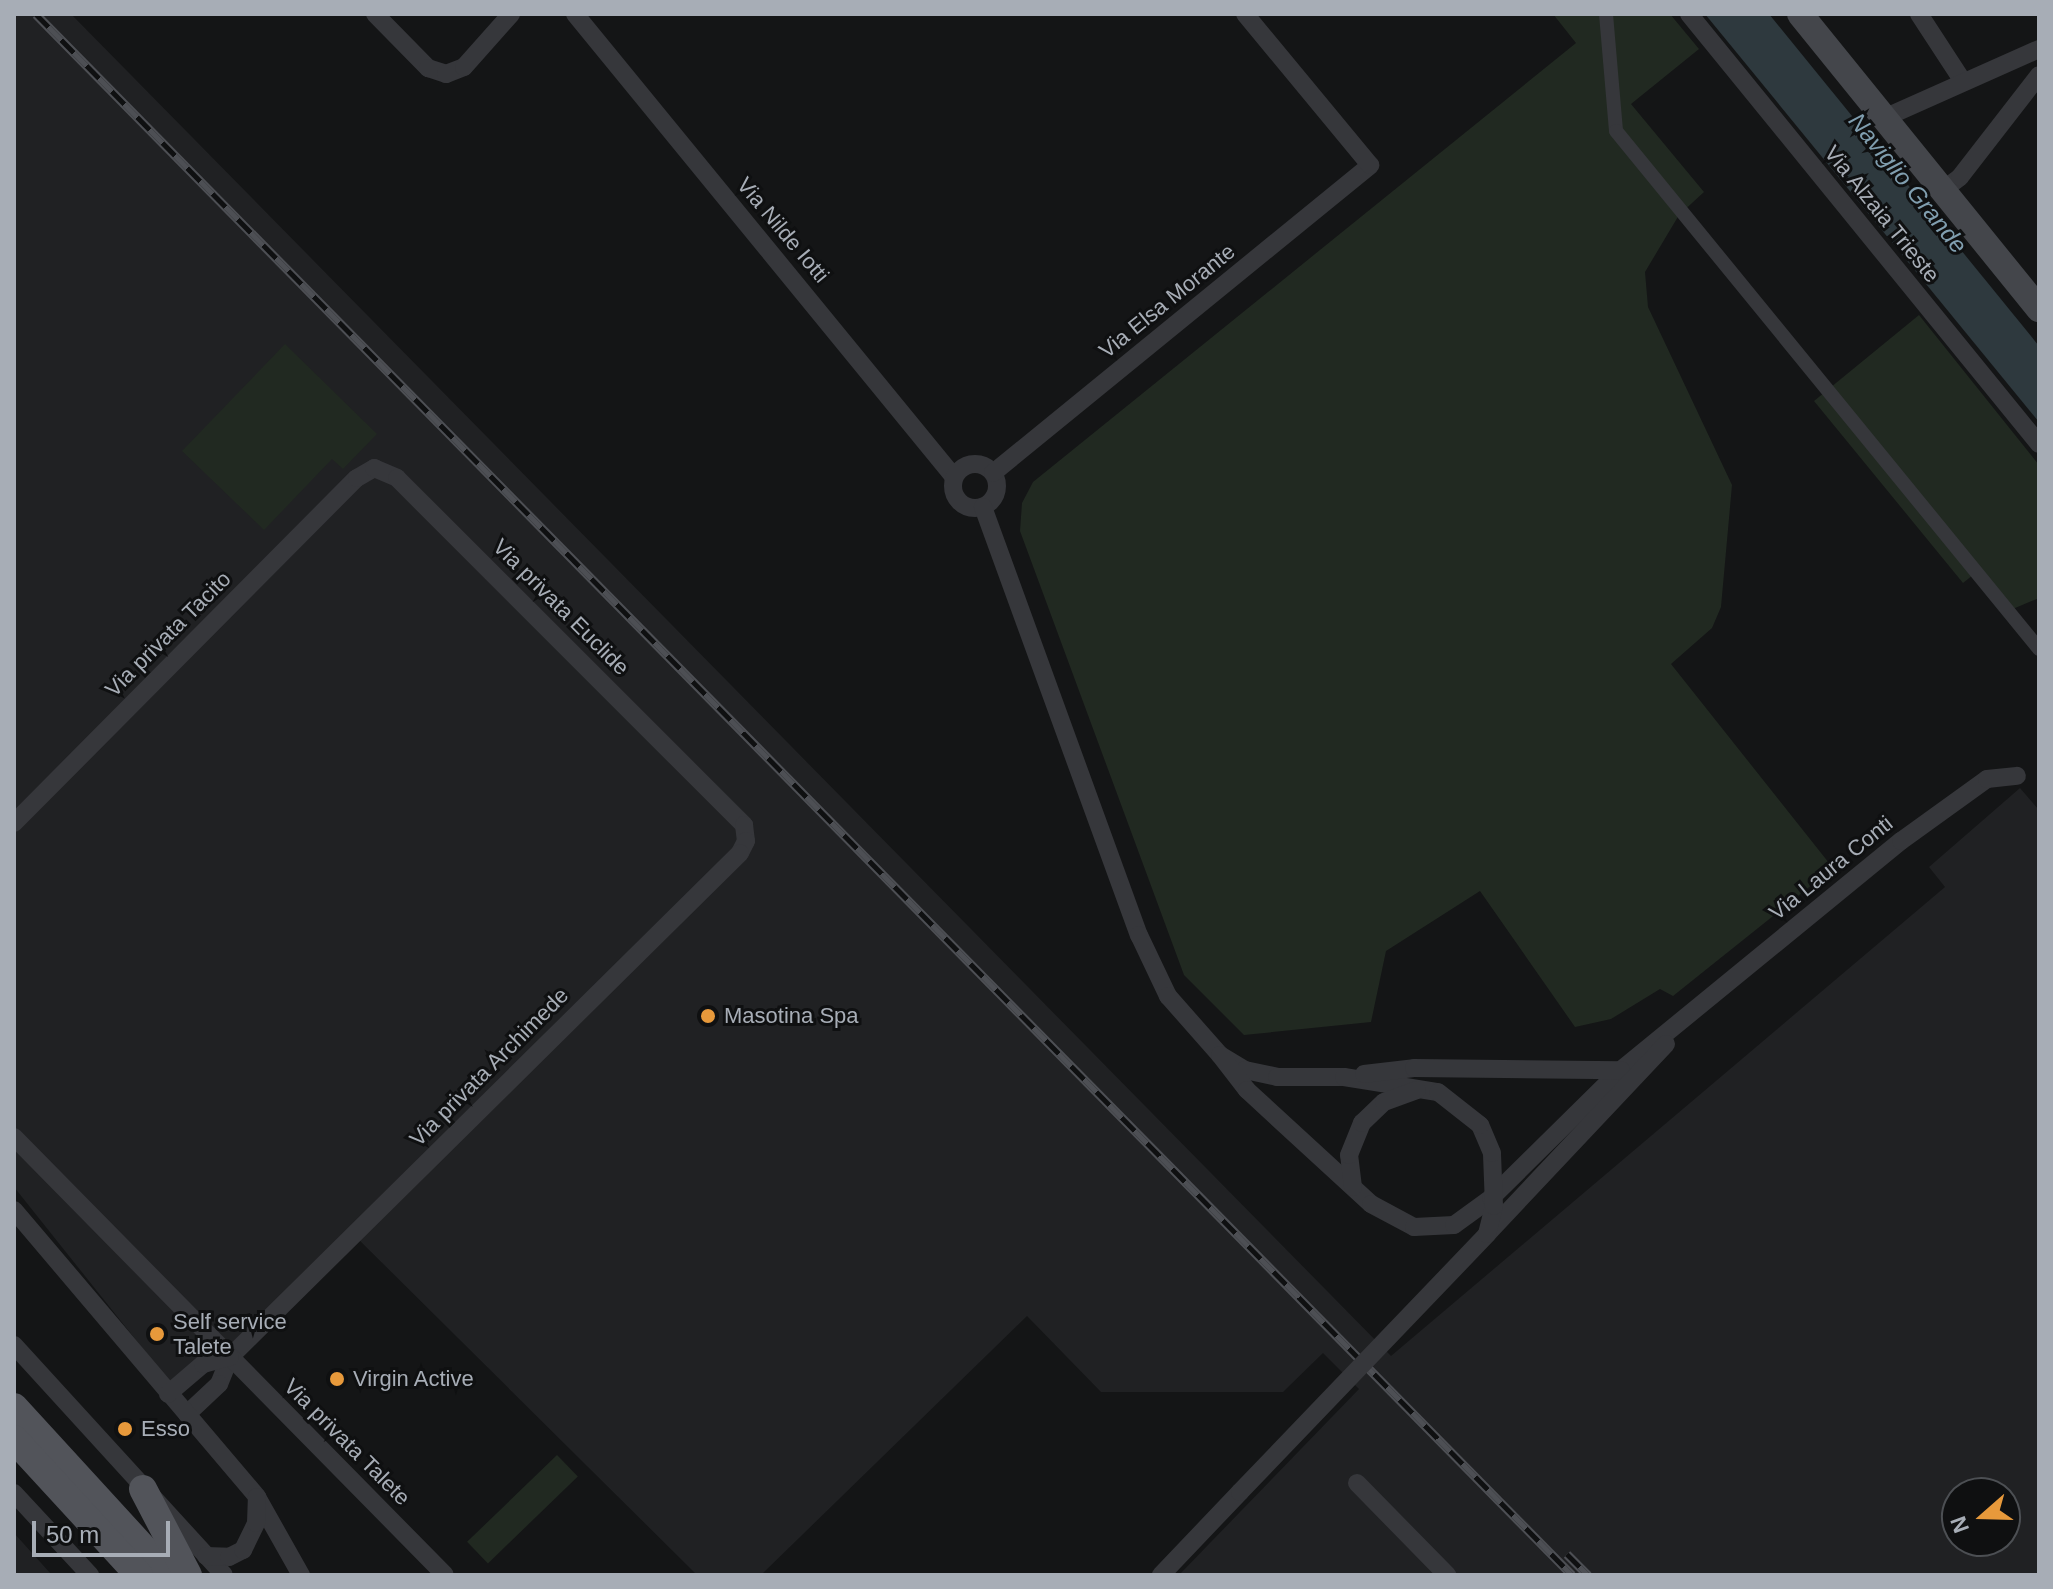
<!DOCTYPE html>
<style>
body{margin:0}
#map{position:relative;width:2053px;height:1589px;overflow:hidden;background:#141516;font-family:Arial,sans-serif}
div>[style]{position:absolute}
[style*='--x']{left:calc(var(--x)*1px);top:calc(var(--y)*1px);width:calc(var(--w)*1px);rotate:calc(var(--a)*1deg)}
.built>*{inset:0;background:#202123}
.green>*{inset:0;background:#212921;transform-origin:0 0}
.water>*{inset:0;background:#2e393e}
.pedestrian>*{height:14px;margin:-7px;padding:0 7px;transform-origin:7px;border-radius:7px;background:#36373b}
.minor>*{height:18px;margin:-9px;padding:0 9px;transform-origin:9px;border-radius:9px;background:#36373b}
.minor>.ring{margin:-9px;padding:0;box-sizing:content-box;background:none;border:18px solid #36373b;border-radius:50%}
.secondary>*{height:26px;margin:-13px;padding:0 13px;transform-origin:13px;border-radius:13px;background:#44464b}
.primary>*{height:28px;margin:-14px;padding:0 14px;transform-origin:14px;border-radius:14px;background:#52545a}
.rail>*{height:9px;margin-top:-4.5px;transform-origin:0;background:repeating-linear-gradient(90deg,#0f1011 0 18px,#4d4f54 0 36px);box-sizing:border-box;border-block:2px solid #4d4f54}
.minor-bridge>*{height:18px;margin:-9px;padding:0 9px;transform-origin:9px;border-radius:9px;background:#36373b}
.dots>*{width:22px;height:22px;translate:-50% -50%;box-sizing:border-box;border:4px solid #0f1011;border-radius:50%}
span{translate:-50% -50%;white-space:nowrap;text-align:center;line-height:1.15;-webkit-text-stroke:6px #0f1011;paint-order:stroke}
.street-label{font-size:22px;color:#a7adb6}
.poi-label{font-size:22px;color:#a7adb6}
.left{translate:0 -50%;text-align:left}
.water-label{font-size:24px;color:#809eaf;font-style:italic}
.frame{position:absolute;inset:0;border:16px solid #a7adb6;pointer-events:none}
.north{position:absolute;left:1941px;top:1477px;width:80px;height:80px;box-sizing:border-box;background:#0f1011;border:2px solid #4c4f53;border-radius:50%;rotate:250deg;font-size:22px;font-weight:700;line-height:32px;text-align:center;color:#a7adb6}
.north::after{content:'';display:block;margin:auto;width:28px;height:36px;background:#e7993b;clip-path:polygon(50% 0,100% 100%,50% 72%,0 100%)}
.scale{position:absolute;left:32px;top:1521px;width:138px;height:36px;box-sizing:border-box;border:4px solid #a7adb6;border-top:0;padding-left:10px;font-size:24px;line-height:28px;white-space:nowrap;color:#a7adb6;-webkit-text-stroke:6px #0f1011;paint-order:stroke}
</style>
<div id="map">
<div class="built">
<div style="clip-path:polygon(evenodd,14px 14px,71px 14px,1391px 1356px,1945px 887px,1929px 867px,2020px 788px,2039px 810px,2039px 1575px,1179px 1575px,1359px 1389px,1323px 1353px,1283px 1392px,1101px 1392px,1027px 1316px,761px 1575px,697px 1575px,349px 1230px,179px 1394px,14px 1187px,14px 14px,1957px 1493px,2005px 1493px,2005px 1541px,1957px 1541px,1957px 1493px)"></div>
<div style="clip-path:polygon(14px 1533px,51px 1574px,52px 1575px,14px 1575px)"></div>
</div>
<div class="green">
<div style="clip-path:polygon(1553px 14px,1670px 14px,1699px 49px,1631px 104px,1704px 192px,1679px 215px,1645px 272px,1648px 307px,1732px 485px,1721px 607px,1712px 628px,1671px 664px,1833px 868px,1673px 996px,1660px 989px,1611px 1019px,1575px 1027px,1480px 891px,1386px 951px,1371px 1022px,1244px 1035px,1184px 975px,1020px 531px,1022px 503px,1033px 482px,1576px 43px)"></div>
<div style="clip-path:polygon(1919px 315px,2039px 465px,2039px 598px,2008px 611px,1973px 575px,1963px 583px,1814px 401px)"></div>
<div style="clip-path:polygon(285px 344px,377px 434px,343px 469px,332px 459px,264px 530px,182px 451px)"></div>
<div style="left:557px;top:1455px;width:30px;height:125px;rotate:46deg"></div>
</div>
<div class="water">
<div style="clip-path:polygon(1705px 14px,1769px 14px,2039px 346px,2039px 422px)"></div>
</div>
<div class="pedestrian">
<div style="--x:1606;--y:14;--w:117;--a:85.1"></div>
<div style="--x:1616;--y:131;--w:669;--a:50.76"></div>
</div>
<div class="minor">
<div style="--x:375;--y:14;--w:76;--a:45.5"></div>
<div style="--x:428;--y:68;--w:19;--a:18"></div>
<div style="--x:446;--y:74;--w:19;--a:-21"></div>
<div style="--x:464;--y:67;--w:71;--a:-48.4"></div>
<div style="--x:575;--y:14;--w:598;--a:50.7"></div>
<div style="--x:1689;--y:14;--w:554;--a:50.86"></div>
<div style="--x:1919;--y:14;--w:79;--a:56.9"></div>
<div style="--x:1884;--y:118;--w:170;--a:-24"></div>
<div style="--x:1943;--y:190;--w:21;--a:-37"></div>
<div style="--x:1960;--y:177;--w:129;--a:-52.2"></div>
<div class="ring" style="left:953px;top:464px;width:26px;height:26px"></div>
<div style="--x:993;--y:473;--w:487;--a:-39.2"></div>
<div style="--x:1370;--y:165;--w:196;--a:-129.6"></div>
<div style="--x:983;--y:507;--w:456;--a:70"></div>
<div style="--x:1139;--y:935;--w:68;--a:64.6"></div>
<div style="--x:1168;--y:996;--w:79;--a:48.6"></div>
<div style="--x:1220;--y:1055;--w:29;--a:31"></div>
<div style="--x:1245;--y:1070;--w:33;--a:12"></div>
<div style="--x:1277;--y:1077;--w:67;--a:0"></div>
<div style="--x:1344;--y:1077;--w:95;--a:9.1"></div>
<div style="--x:14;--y:823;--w:486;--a:-45.2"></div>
<div style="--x:357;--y:478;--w:20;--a:-30"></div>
<div style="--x:374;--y:468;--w:25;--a:23"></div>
<div style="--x:397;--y:478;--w:491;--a:45"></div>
<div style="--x:744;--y:825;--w:16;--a:83"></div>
<div style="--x:746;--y:841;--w:13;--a:117"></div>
<div style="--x:740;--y:853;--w:717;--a:135.34"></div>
<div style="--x:230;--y:1357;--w:29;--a:112"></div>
<div style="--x:219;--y:1384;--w:44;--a:136.8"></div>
<div style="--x:1220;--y:1055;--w:44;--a:52.4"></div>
<div style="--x:1247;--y:1090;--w:168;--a:42.6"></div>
<div style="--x:1371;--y:1204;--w:49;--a:28.1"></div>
<div style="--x:1414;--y:1227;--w:40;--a:-2.9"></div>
<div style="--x:1454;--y:1225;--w:46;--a:-36.1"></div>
<div style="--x:1491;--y:1198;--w:182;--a:-44.6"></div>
<div style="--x:1621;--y:1070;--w:362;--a:-39.3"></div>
<div style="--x:1901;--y:841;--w:106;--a:-35.8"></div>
<div style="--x:1987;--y:779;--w:30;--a:-6"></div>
<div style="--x:1364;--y:1074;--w:50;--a:-6.8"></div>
<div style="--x:1414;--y:1068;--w:207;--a:0.6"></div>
<div style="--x:14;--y:1137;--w:614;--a:45.46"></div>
<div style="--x:1353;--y:1187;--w:32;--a:-97"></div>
<div style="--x:1349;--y:1155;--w:35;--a:-68"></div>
<div style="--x:1362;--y:1123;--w:30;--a:-44"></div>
<div style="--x:1384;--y:1102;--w:35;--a:-20"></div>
<div style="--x:14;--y:1210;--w:376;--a:49.7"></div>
<div style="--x:257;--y:1497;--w:90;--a:60.6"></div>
<div style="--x:1487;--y:1234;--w:261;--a:-46.7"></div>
<div style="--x:14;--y:1345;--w:311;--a:47.6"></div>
<div style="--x:168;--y:1394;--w:46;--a:-40.6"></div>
<div style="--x:203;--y:1364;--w:28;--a:-15"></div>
<div style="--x:1357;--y:1483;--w:129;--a:45.6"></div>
<div style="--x:14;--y:1493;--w:112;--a:47.2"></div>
<div style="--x:206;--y:1556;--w:23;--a:2"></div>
<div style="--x:229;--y:1557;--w:16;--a:-27"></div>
<div style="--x:243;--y:1550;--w:30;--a:-64"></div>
<div style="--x:256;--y:1523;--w:26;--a:-88"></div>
<div style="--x:1161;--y:1575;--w:115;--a:-46.4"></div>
</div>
<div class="secondary">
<div style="--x:1800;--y:14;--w:380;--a:51"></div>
</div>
<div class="primary">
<div style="--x:14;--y:1407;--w:228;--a:47.5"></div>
<div style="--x:14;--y:1439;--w:185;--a:47.4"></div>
<div style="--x:143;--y:1489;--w:97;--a:62.4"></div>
</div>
<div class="rail">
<div style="--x:36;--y:14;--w:2190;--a:45.46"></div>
<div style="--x:1567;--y:1554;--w:30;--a:45"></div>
</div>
<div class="minor-bridge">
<div style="--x:1240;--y:1492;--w:357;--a:-46.2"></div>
<div style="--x:1487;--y:1234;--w:29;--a:-76"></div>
<div style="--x:1494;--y:1206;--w:53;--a:-92.2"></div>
<div style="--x:1492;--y:1153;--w:30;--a:-113"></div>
<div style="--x:1480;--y:1125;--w:53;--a:-141.8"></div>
</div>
<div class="dots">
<div style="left:708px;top:1016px;background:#e7993b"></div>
<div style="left:157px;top:1334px;background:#e7993b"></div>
<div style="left:337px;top:1379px;background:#e7993b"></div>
<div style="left:125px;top:1429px;background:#e7993b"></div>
</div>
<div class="street-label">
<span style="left:1882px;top:214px;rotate:51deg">Via Alzaia Trieste</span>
<span style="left:783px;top:230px;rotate:50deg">Via Nilde Iotti</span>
<span style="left:1167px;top:301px;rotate:-39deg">Via Elsa Morante</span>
<span style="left:561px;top:607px;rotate:45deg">Via privata Euclide</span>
<span style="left:168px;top:634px;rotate:-45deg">Via privata Tacito</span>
<span style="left:1831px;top:868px;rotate:-39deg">Via Laura Conti</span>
<span style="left:489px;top:1067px;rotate:-45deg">Via privata Archimede</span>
<span style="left:347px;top:1442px;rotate:45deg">Via privata Talete</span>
</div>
<div class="poi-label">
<span class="left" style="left:724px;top:1016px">Masotina Spa</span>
<span class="left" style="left:173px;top:1334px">Self service<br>Talete</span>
<span class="left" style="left:353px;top:1379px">Virgin Active</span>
<span class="left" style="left:141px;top:1429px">Esso</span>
</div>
<div class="water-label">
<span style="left:1908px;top:183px;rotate:51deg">Naviglio Grande</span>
</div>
<div class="frame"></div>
<div class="north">N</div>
<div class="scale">50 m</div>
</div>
